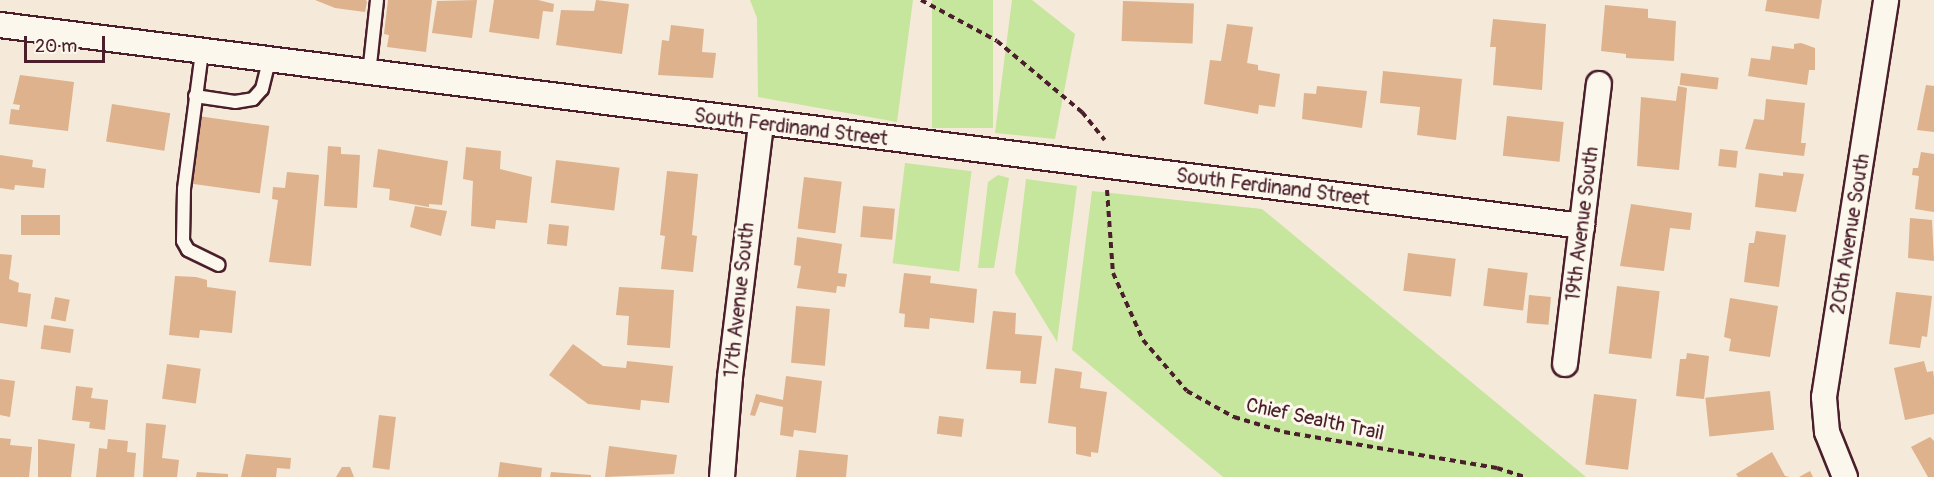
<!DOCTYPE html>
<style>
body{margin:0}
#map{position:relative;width:1934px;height:477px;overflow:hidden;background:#f5e9d9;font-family:Pangolin,sans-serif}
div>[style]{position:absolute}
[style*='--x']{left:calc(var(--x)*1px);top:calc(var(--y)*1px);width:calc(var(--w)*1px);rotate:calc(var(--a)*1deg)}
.green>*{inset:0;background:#c6e59d;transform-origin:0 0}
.building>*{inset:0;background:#ddb28d;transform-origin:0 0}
.path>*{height:4px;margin-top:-2px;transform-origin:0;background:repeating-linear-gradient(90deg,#4a1f2b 0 6px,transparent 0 10.5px)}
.roads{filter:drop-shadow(2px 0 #4a1f2b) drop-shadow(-2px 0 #4a1f2b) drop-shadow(0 2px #4a1f2b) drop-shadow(0 -2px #4a1f2b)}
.lane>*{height:12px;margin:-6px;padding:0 6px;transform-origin:6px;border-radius:6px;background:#fbf7ec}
.street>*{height:24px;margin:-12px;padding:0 12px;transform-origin:12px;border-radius:12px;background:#fbf7ec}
span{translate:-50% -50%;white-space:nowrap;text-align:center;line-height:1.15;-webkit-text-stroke:6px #fbf7ec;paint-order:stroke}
.street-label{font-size:20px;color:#4a1f2b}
.scale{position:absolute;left:24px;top:36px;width:81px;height:27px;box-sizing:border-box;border:3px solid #4a1f2b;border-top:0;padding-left:8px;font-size:18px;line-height:21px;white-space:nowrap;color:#4a1f2b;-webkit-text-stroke:4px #fbf7ec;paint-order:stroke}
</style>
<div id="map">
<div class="green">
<div style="clip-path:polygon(750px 0,913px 0,897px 122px,758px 97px,757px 18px)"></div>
<div style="left:932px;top:0;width:61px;height:128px"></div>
<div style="clip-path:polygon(1012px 0,1032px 0,1075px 34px,1055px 139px,995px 133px)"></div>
<div style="left:905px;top:163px;width:67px;height:101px;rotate:7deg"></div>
<div style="clip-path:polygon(998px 175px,1009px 178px,994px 268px,978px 268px,988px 182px)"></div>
<div style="clip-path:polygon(1026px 179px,1077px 186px,1057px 342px,1015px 273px)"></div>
<div style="clip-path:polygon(1092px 191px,1262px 209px,1586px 477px,1223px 477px,1072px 350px)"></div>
</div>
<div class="building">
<div style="clip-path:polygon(315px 0,366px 0,367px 2px,365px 12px,335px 8px)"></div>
<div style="clip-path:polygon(388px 0,432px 0,426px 52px,387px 47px,389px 35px,384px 34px)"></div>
<div style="clip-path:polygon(477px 0,472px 38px,432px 33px,437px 1px)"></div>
<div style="clip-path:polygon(494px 0,538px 0,554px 4px,553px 12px,543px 11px,539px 39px,489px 32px)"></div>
<div style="clip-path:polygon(596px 0,629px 4px,622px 54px,556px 45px,561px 10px,594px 11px)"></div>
<div style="clip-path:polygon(1767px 0,1822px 0,1819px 19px,1765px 11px)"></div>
<div style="left:1123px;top:1px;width:71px;height:40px;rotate:2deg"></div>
<div style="clip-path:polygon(1605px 5px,1648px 9px,1648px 18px,1676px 21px,1674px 61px,1626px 58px,1626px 54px,1601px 51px)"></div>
<div style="clip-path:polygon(1493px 19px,1546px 24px,1542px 90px,1493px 85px,1496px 47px,1490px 47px)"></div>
<div style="clip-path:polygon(1227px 24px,1253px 27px,1247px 63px,1258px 65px,1258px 70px,1280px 74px,1275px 107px,1259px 105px,1258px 114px,1204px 104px,1210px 60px,1221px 61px)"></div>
<div style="clip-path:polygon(671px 25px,704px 29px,702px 52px,716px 53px,713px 78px,658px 75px,662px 40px,669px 41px)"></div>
<div style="clip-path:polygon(1801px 43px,1815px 48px,1815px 70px,1809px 70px,1807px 85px,1748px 76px,1751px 58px,1770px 60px,1772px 46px,1794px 49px,1794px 44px)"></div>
<div style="clip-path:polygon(1383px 71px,1462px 79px,1456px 140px,1417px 135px,1420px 107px,1380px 103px)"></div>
<div style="left:1681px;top:73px;width:38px;height:12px;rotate:7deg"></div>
<div style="clip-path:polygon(20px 75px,74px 82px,68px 131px,9px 124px,11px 109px,19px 110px,20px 105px,13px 104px)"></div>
<div style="clip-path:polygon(1926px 85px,1934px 86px,1934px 132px,1917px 130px)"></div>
<div style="clip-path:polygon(1317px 86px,1367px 91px,1362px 128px,1302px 119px,1304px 93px,1316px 94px)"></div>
<div style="clip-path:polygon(1678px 86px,1687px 88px,1679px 170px,1637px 166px,1641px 97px,1676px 101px)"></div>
<div style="clip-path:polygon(1766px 99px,1805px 103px,1801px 143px,1806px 143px,1804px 156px,1745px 149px,1754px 119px,1764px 120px)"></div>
<div style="left:112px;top:104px;width:59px;height:38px;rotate:9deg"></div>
<div style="left:198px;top:116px;width:72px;height:68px;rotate:8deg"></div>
<div style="left:1507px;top:116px;width:57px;height:40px;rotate:6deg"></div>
<div style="clip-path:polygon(328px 146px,341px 147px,341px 154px,360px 155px,357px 208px,324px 206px)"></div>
<div style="clip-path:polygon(466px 147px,501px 151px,500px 169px,532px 177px,527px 223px,496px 220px,495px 229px,471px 226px,473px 181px,463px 179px)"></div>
<div style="clip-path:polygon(378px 149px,448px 161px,442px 205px,429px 204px,429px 207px,389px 200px,390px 189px,373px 187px)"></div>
<div style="left:1720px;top:149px;width:18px;height:17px;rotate:6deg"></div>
<div style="clip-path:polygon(1921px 152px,1934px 154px,1934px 212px,1915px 209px,1919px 176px,1912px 175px,1913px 168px,1918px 168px)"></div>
<div style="clip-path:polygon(0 155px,33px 160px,32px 167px,46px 169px,44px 188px,15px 185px,14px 190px,0 188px)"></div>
<div style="left:556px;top:160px;width:64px;height:43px;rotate:7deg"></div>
<div style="clip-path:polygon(667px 171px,698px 174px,692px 235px,697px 236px,693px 272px,661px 269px,665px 236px,660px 235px)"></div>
<div style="clip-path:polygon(287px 172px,319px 175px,311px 266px,269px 262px,278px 200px,272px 199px,273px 187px,285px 188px)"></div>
<div style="clip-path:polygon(1783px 172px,1804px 174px,1796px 212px,1755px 207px,1759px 173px,1783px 176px)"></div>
<div style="left:804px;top:177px;width:38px;height:52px;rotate:7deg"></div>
<div style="clip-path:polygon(1631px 204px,1692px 213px,1690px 230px,1670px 228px,1664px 271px,1620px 266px)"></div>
<div style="clip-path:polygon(415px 206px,447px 211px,441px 236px,410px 227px)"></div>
<div style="left:863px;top:206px;width:32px;height:31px;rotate:5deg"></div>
<div style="left:21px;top:215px;width:39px;height:20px"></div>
<div style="clip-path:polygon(1910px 218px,1932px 220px,1934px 261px,1908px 258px)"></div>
<div style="left:549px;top:224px;width:20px;height:20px;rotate:6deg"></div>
<div style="clip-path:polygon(1756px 231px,1786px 235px,1779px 287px,1744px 282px,1749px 243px,1754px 243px)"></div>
<div style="clip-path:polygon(797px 237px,842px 244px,838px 273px,847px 274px,845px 287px,837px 286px,836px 293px,797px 288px,801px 266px,794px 265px)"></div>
<div style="left:1408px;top:253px;width:48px;height:38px;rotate:7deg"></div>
<div style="clip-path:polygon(0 254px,12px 255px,9px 279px,19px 283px,18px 292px,31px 294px,27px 327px,0 323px)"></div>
<div style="left:1488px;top:268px;width:40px;height:38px;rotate:7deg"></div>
<div style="clip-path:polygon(904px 273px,931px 276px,930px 283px,977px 289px,974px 323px,930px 318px,929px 329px,904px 327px,905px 314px,899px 313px)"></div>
<div style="clip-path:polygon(175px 276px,196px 277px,207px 280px,207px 287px,236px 291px,232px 333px,200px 330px,199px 338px,169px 335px)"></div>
<div style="left:1617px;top:286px;width:43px;height:68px;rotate:7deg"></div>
<div style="clip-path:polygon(619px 287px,674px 290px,670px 348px,627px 345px,629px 316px,616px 315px)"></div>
<div style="clip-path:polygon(1896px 292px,1932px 296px,1927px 337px,1922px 336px,1920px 348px,1889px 344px)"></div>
<div style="left:1529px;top:295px;width:22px;height:28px;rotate:5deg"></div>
<div style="left:55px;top:297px;width:15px;height:22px;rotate:11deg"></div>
<div style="clip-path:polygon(1730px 298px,1778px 306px,1770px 357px,1729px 351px,1731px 339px,1724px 337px)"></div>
<div style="left:796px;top:306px;width:34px;height:57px;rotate:5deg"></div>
<div style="clip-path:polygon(993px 311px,1016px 313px,1015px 334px,1042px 336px,1036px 384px,1020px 383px,1021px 371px,986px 369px)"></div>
<div style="left:44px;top:325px;width:30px;height:24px;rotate:8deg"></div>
<div style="clip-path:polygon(573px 344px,603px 366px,626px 368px,627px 361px,673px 366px,669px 403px,641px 400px,640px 410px,588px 404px,549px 375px)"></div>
<div style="clip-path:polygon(1687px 353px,1709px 356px,1704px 399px,1676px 396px,1680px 359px,1686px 359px)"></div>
<div style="clip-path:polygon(1924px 361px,1927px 372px,1933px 371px,1934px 378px,1934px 414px,1905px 420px,1894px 368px)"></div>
<div style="left:167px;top:364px;width:34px;height:35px;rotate:8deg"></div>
<div style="clip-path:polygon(1055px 368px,1082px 372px,1080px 388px,1107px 392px,1098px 453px,1091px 452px,1091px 457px,1076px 454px,1076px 427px,1048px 423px)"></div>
<div style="clip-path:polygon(786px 376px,822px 381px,816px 433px,794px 430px,793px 437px,780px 435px,783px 407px,760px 402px,755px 416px,750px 415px,756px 394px,783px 400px)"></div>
<div style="clip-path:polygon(0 379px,15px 381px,10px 417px,0 415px)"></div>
<div style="clip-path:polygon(76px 386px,93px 388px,91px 398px,108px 400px,105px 430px,89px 428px,90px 422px,72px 420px)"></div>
<div style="left:1770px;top:391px;width:39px;height:65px;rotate:84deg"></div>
<div style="left:1594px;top:394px;width:43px;height:71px;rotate:7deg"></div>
<div style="left:379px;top:415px;width:17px;height:53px;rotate:7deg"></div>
<div style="left:939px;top:416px;width:25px;height:18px;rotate:7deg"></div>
<div style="clip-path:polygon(146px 423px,166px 425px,162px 458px,179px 460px,177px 477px,143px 477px)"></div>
<div style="clip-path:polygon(1930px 437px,1934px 441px,1934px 477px,1928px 477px,1911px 447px)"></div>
<div style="clip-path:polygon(0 438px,11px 439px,10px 445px,32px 447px,29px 477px,0 477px)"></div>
<div style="clip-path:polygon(38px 439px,75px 444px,71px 477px,38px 477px)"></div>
<div style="clip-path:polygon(108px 439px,128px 441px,127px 452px,136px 453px,134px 477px,96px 477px,99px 448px,107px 449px)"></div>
<div style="clip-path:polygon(609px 446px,677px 455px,674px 474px,605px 477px)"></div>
<div style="clip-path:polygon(799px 450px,848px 455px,846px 477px,796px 477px)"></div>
<div style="clip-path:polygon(1772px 452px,1785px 476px,1790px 477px,1738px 477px,1736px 474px)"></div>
<div style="clip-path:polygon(246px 454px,291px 458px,290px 469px,277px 468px,276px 477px,241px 477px)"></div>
<div style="clip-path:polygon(500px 462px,542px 468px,541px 477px,498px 477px)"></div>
<div style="clip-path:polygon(342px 467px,350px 467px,354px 477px,336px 477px)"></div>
<div style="clip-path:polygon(1810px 471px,1813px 477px,1799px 477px)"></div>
<div style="clip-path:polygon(197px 472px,228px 474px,228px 477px,196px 477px)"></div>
<div style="clip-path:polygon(551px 472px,591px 475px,591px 477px,550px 477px)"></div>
</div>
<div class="path">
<div style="--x:921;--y:0;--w:86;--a:28.3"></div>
<div style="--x:997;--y:41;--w:111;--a:39.9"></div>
<div style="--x:1082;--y:112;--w:36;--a:51"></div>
<div style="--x:1107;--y:190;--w:83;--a:85.9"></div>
<div style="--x:1113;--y:273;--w:73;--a:65.9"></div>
<div style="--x:1143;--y:340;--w:67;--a:49.2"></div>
<div style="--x:1187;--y:391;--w:54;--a:29"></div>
<div style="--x:1234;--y:417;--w:52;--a:16.7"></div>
<div style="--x:1284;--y:432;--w:216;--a:9.6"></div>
<div style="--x:1497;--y:468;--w:28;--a:18"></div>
</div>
<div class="roads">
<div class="lane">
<div style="--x:202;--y:52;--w:138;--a:97.5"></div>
<div style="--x:184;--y:189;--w:52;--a:91.1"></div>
<div style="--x:183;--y:241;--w:10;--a:61"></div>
<div style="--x:188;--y:250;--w:34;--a:26"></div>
<div style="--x:369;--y:74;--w:74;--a:-83.8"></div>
<div style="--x:195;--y:96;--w:40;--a:8.5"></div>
<div style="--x:235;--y:102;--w:18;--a:-9"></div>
<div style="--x:253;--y:99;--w:13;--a:-48"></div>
<div style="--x:262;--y:89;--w:30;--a:-76"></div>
</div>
<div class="street">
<div style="--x:0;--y:25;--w:1595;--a:7.24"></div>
<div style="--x:1565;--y:364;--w:282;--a:-83.1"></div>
<div style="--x:722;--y:477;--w:100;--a:-85.4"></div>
<div style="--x:730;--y:377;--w:256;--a:-83"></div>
<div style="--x:1845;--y:477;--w:48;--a:-111.8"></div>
<div style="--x:1827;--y:432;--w:35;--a:-95"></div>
<div style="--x:1824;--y:397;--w:402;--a:-81.1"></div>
</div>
</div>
<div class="street-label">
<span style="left:791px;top:127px;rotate:7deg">South Ferdinand Street</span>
<span style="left:1273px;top:187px;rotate:7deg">South Ferdinand Street</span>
<span style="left:1582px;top:224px;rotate:-83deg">19th Avenue South</span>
<span style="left:1850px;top:234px;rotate:-81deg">20th Avenue South</span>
<span style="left:739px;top:300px;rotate:-84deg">17th Avenue South</span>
<span style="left:1315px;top:419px;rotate:12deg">Chief Sealth Trail</span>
</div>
<div class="scale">20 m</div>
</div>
